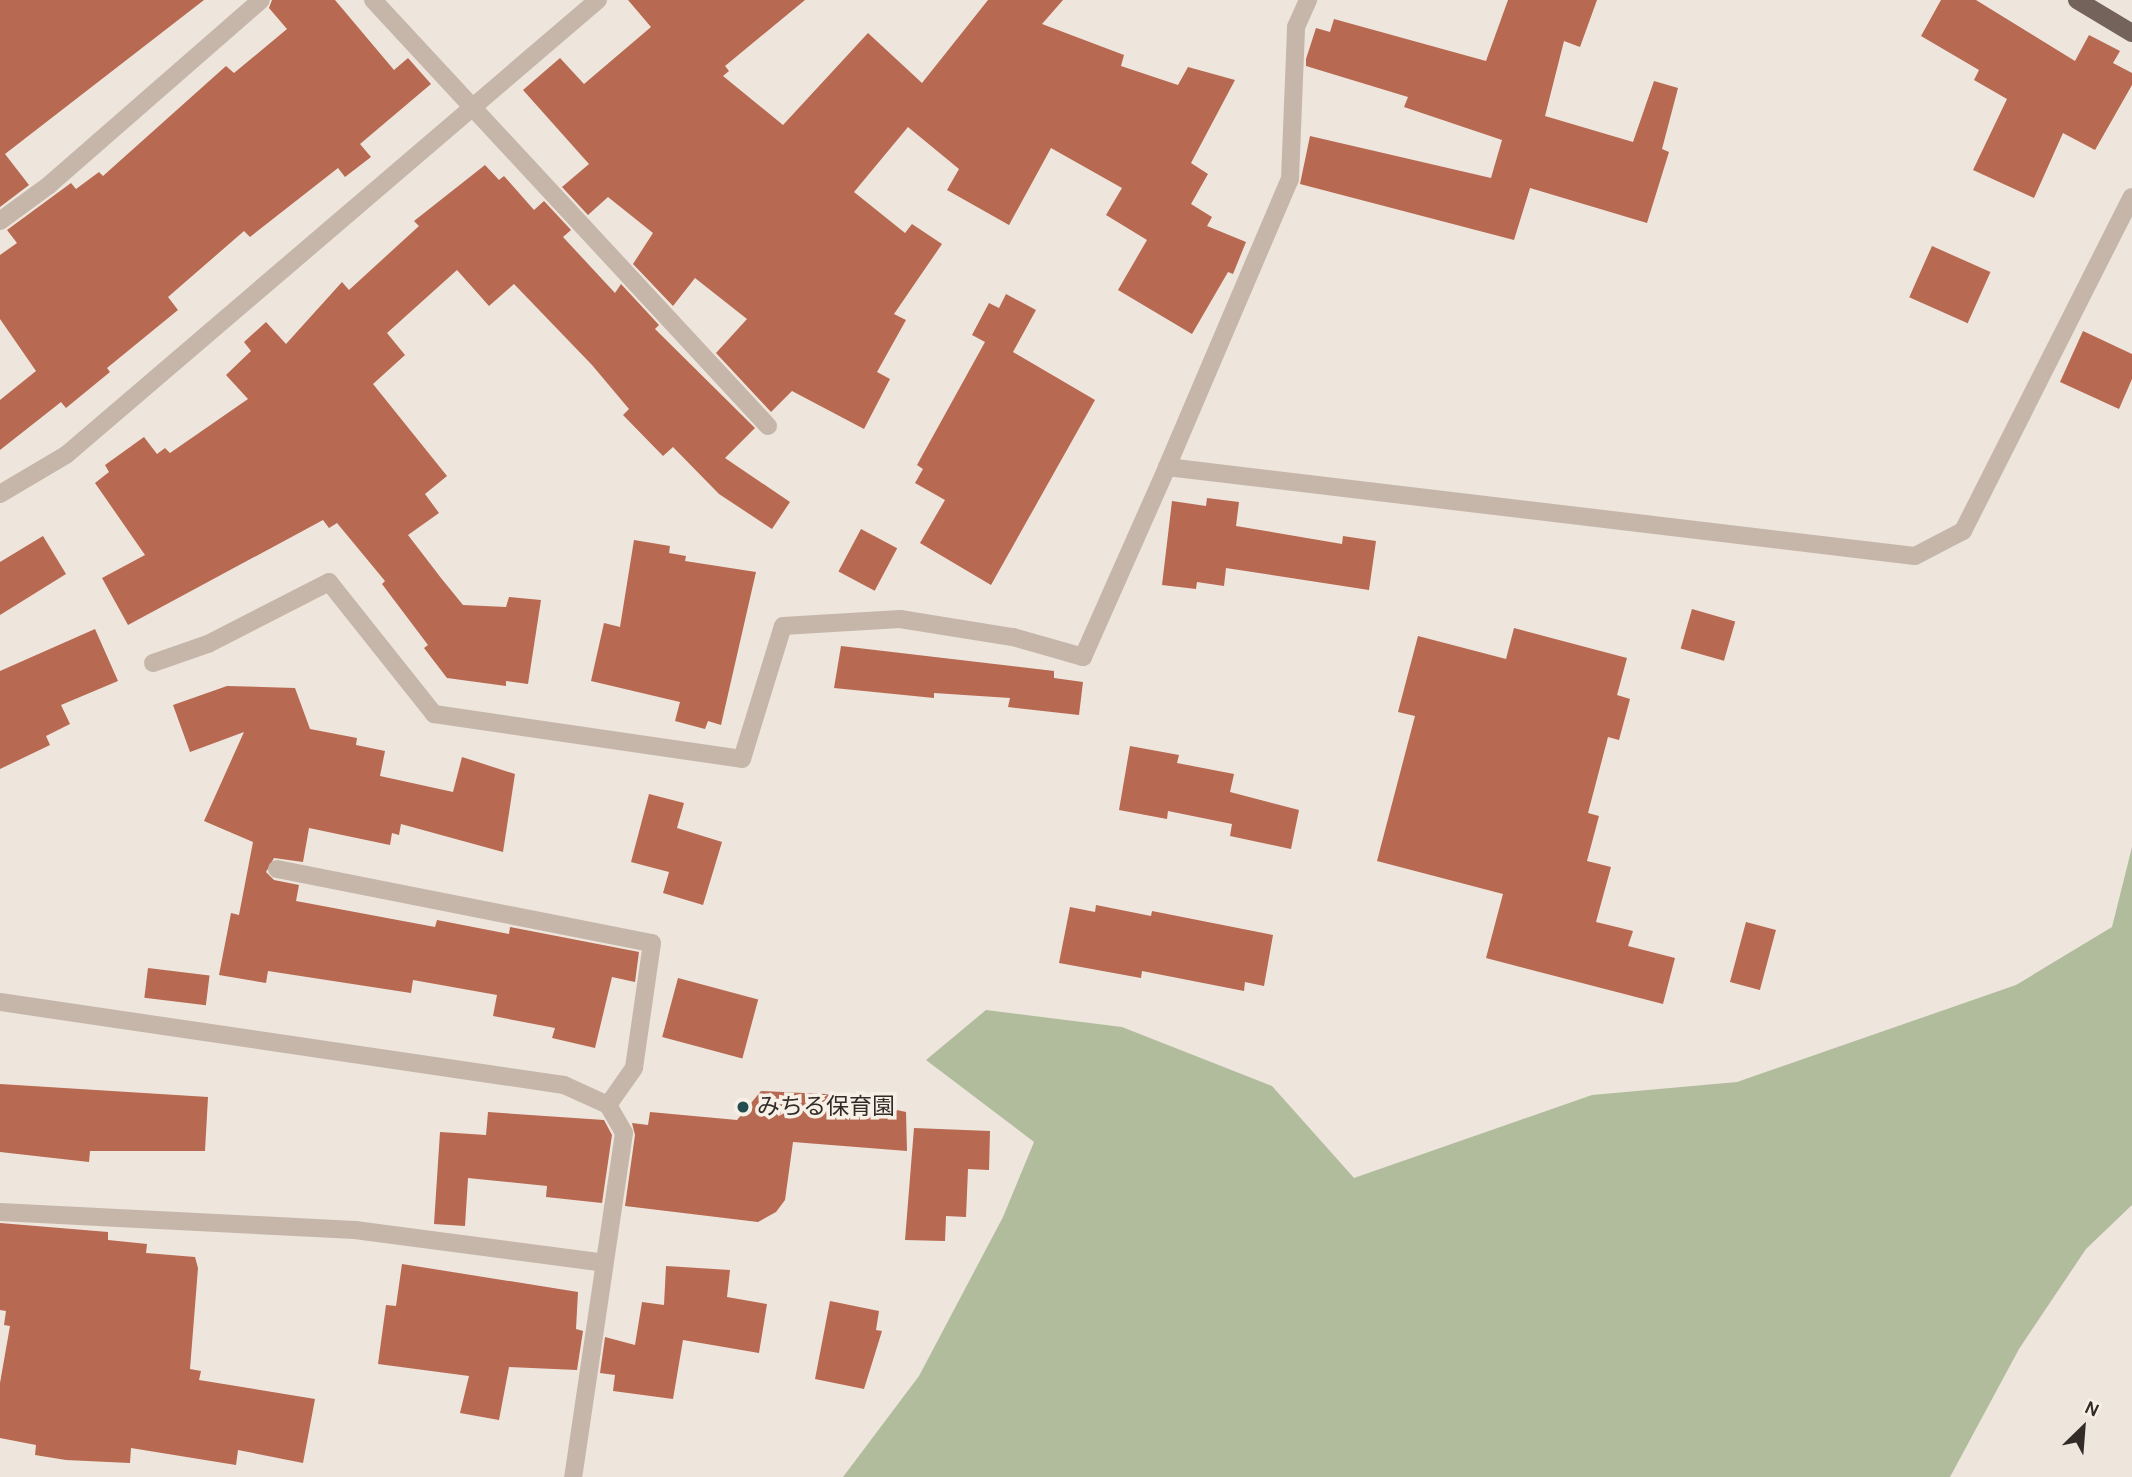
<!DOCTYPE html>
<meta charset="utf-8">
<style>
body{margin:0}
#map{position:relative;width:2132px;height:1477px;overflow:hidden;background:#eee5dc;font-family:Karla,"Noto Sans JP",sans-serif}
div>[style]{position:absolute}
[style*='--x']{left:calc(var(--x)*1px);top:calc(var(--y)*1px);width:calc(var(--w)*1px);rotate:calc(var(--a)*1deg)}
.green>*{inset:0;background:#b1bc9d}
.building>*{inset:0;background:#b76951;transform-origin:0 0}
.minor>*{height:18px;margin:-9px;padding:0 9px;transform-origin:9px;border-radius:9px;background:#c5b6a9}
.major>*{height:18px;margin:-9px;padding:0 9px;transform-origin:9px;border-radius:9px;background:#73635b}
.dots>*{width:19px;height:19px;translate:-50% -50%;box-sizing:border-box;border:4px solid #f7f0e7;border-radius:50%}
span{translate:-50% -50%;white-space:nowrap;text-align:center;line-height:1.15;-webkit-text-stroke:7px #f7f0e7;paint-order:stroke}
.poi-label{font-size:23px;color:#332b28}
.left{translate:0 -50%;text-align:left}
.north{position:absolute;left:2048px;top:1393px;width:70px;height:70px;-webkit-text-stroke:5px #f7f0e7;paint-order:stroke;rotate:25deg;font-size:19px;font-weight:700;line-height:28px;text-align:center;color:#332b28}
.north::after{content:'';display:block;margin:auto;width:24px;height:32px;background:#332b28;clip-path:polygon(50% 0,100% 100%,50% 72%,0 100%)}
</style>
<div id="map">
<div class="green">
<div style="clip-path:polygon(2132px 847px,2132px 1205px,2086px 1249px,2019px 1349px,1950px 1477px,843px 1477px,919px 1376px,1003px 1217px,1034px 1142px,926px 1060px,986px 1010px,1122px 1027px,1272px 1086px,1354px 1178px,1592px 1095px,1737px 1082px,2016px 985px,2112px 927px)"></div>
</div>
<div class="building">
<div style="clip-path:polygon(0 0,204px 0,5px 154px,29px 185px,0 207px)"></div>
<div style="clip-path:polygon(272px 0,335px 0,394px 70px,408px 58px,431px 84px,360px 144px,371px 157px,345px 177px,338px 168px,250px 237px,244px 231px,168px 297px,178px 310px,107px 368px,110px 372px,66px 408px,61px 402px,0 450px,0 400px,36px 371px,0 319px,0 255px,17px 243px,7px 230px,71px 183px,76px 189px,99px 172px,103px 176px,226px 66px,234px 73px,287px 29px,269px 8px)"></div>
<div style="clip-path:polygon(628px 0,805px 0,725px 66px,729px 71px,723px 76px,783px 125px,868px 33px,922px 83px,988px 0,1063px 0,1042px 24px,1124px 55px,1121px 66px,1178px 85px,1188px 67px,1235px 80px,1191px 163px,1208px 174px,1191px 204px,1212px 217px,1207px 226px,1246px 242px,1233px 274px,1228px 272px,1192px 334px,1118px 290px,1147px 240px,1106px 215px,1122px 188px,1051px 148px,1009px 225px,947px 190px,959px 169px,908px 127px,854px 192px,905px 233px,912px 224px,942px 244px,894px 314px,906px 320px,877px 372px,890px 379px,864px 429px,792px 391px,771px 412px,716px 353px,747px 319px,695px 278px,673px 306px,633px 264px,653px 233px,608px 197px,588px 215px,562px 187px,589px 164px,523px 90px,560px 58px,584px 84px,651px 27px)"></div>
<div style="clip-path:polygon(1508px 0,1597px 0,1580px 47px,1564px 41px,1545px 116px,1633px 142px,1654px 81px,1678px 88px,1662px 149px,1669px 152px,1647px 223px,1530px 188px,1514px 240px,1300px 184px,1310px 136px,1491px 178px,1502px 140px,1404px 107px,1408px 97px,1306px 66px,1306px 59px,1316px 28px,1330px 32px,1334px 19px,1486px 61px)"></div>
<div style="clip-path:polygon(1941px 0,1976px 0,2075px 61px,2089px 35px,2120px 51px,2113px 63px,2132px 73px,2132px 85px,2095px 150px,2063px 133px,2034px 198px,1973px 170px,2007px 99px,1974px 80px,1979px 70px,1921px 36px)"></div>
<div style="clip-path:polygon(485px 165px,499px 180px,504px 176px,534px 210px,544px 201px,571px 230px,563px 237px,615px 293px,621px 284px,659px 325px,655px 329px,755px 428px,725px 458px,790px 502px,772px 529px,719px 494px,673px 447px,663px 456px,623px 415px,629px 409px,592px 365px,514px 284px,489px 306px,457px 270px,387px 333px,405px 355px,373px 384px,447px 476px,425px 494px,439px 513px,408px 535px,441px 578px,463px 605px,506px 607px,509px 597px,541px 600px,528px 684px,506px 681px,506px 686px,447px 678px,424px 648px,428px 645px,382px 584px,385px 581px,337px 523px,329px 528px,323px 520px,128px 625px,102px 578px,145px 555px,95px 483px,109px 472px,105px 465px,144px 437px,157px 454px,165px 448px,170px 453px,248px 399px,226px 375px,251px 351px,244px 342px,266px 322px,286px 344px,342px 282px,349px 290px,419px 226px,414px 221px)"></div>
<div style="left:1932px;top:246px;width:64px;height:56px;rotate:24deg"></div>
<div style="clip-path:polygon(1006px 294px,1036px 310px,1013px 352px,1095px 400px,991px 585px,920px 543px,945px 500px,915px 483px,923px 469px,917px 465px,985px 342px,972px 335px,989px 303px,999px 308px)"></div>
<div style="clip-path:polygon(2083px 331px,2132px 354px,2132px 379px,2119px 409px,2060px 382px)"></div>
<div style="clip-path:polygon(1207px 498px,1239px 502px,1236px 526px,1342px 544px,1343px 536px,1376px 541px,1369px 590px,1226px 568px,1224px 586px,1197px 582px,1196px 589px,1162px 585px,1172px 501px,1206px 506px)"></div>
<div style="left:861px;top:529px;width:41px;height:48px;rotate:28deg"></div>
<div style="clip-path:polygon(43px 536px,66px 574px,0 615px,0 562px)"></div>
<div style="clip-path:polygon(634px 540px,670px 546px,669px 553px,686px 556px,685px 561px,756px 572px,721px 725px,708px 721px,705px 729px,675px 721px,680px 702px,591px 681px,604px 623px,620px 627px)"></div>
<div style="left:1692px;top:609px;width:45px;height:41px;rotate:16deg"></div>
<div style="clip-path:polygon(1514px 628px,1627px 658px,1617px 695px,1630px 699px,1619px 740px,1608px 737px,1588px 813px,1599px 816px,1587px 861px,1611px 867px,1596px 922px,1633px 931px,1628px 946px,1675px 958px,1663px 1004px,1486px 958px,1503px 894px,1377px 861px,1415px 716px,1398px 712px,1418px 636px,1506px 659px)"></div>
<div style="clip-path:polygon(95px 629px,118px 681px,61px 705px,70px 724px,46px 736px,50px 745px,0 769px,0 671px)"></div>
<div style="clip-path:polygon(841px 646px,1054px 671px,1054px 678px,1083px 682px,1079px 715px,1008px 707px,1010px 698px,934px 693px,934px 698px,834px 688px)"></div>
<div style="clip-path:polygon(227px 686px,295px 688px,310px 729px,357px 738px,356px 745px,385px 751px,380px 776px,453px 792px,462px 757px,515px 774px,503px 852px,401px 824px,399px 835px,392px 833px,390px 845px,309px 828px,303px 862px,274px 858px,266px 872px,274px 880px,299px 885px,296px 901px,435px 927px,437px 920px,509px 934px,510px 927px,639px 952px,635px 982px,612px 977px,595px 1048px,552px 1038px,555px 1028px,493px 1016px,497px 995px,413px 980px,411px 993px,268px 971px,266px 983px,219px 975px,231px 913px,239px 915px,253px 842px,204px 821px,244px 732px,190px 752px,173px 705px)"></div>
<div style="clip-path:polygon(1130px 746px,1179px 755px,1177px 763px,1234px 774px,1230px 792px,1299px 810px,1291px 849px,1230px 836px,1232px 824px,1168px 811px,1167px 819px,1119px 810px)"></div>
<div style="clip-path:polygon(649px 794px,684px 803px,677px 828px,722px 842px,703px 905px,663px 893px,669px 872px,631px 862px)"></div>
<div style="clip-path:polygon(1096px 905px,1151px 916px,1152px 911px,1273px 935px,1264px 986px,1245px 982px,1244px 991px,1142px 971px,1141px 978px,1059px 963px,1070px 907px,1095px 912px)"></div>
<div style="left:1746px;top:922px;width:31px;height:62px;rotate:15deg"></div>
<div style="left:148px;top:968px;width:62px;height:30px;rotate:7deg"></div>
<div style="left:678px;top:978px;width:83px;height:61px;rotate:15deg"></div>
<div style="clip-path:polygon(0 1084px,208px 1097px,205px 1151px,90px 1151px,89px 1162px,0 1152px)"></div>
<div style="clip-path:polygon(761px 1091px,825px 1094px,906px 1112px,907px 1151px,793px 1142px,785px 1200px,776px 1212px,758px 1222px,625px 1206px,635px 1135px,632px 1123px,648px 1125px,650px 1112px,737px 1120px)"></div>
<div style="clip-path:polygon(488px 1112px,604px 1120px,612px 1135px,602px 1203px,546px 1197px,547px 1186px,468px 1178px,465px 1226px,434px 1224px,440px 1132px,486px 1135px)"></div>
<div style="clip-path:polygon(914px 1128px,990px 1131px,989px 1170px,968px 1169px,966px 1217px,946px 1216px,945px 1241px,905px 1240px)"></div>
<div style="clip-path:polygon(0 1223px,108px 1232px,108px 1240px,147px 1244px,146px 1253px,195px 1257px,198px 1268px,190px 1369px,201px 1371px,199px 1380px,315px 1399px,303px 1463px,238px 1450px,236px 1465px,131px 1448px,130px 1463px,66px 1460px,35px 1455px,36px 1445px,0 1438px,0 1383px,10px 1326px,4px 1325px,6px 1311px,0 1310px)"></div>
<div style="clip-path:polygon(402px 1264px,578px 1292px,576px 1329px,583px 1331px,577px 1370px,509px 1367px,499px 1420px,460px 1413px,469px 1376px,378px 1364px,386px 1305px,396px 1306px)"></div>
<div style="clip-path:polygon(666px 1266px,730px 1270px,727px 1297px,767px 1304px,759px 1353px,683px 1340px,673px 1399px,613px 1391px,615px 1375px,600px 1373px,605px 1337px,635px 1345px,642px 1302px,664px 1305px)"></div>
<div style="clip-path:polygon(830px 1301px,879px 1311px,876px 1330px,882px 1331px,864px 1389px,815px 1379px)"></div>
</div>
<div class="minor">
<div style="--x:373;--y:0;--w:581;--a:47.16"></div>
<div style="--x:0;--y:221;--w:61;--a:-36.3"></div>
<div style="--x:49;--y:185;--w:281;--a:-41.1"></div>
<div style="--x:1167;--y:467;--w:313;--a:-66.9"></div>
<div style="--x:1290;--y:179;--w:152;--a:-87.7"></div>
<div style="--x:1296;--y:27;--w:30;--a:-66"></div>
<div style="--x:0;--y:494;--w:77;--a:-30.6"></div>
<div style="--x:66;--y:455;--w:700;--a:-40.54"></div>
<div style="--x:153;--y:663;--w:58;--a:-19.1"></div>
<div style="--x:208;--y:644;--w:136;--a:-27.1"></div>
<div style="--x:329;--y:582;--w:169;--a:51.5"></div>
<div style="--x:434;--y:714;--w:311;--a:8.3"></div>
<div style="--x:742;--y:759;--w:139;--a:-72.9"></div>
<div style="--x:783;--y:626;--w:117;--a:-3.4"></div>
<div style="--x:900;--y:619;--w:114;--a:9.1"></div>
<div style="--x:1013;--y:637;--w:73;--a:15.9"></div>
<div style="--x:1083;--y:657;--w:208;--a:-66.1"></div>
<div style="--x:1167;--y:467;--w:753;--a:6.79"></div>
<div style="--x:1915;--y:556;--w:54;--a:-27.5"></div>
<div style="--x:1963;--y:531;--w:374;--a:-63.2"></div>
<div style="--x:277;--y:869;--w:382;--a:11.2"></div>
<div style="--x:652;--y:943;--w:126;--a:98.2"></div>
<div style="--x:634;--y:1068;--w:45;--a:125.1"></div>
<div style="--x:0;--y:1002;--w:570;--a:8.37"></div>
<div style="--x:564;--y:1085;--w:48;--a:24.4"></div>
<div style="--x:608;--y:1105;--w:32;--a:60"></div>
<div style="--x:624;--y:1133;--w:348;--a:98.4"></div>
<div style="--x:0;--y:1212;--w:355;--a:2.9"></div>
<div style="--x:355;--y:1230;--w:251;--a:7.5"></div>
</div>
<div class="major">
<div style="--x:2077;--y:0;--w:64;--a:31"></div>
</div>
<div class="dots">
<div style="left:743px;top:1107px;background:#234d4f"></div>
</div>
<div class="poi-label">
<span class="left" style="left:757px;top:1107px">みちる保育園</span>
</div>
<div class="north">N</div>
</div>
